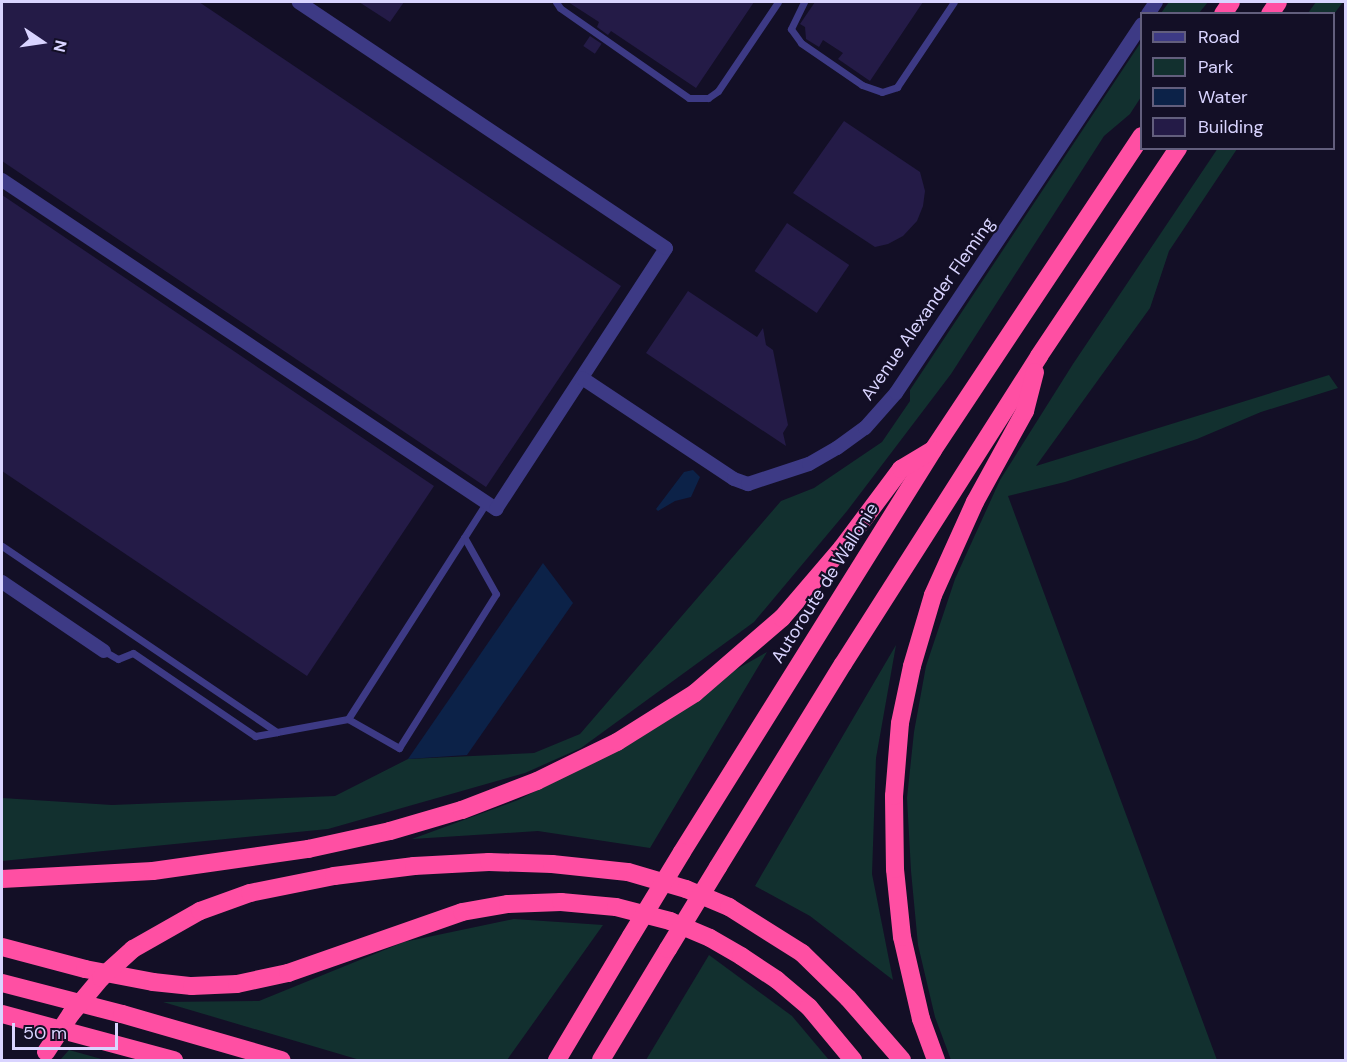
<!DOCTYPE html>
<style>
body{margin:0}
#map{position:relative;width:1347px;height:1062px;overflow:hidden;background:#130f26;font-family:"DM Sans",sans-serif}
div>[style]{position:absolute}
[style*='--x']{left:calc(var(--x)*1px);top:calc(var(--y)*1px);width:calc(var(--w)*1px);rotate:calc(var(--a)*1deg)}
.green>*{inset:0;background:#12302f}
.water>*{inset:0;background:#0c2248}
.building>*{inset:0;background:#241b47;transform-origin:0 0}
.lane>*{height:7px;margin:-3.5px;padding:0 3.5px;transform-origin:3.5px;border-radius:3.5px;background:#3d3a85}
.street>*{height:14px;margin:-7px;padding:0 7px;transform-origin:7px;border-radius:7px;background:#3d3a85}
.highway>*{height:18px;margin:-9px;padding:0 9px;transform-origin:9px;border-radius:9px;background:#ff4fa3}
.highway-bridge>*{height:18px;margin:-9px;padding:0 9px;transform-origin:9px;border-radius:9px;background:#ff4fa3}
span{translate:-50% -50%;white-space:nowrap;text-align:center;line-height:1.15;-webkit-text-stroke:4.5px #130f26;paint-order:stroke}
.street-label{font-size:18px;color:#d9d4ff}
.frame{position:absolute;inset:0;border:3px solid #d9d4ff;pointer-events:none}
.legend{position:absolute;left:1140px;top:12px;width:195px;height:138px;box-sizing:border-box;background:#130f26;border:2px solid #625e7d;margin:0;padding:8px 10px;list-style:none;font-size:18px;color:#d9d4ff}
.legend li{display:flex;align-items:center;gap:12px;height:30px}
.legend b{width:30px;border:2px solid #625e7d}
.north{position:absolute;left:12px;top:12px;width:60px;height:60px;-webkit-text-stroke:4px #130f26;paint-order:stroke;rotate:103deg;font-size:16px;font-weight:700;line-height:24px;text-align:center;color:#d9d4ff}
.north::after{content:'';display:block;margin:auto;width:21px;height:27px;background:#d9d4ff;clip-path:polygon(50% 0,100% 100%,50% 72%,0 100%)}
.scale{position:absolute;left:12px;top:1023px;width:106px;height:27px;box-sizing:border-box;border:3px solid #d9d4ff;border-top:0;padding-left:8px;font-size:18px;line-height:21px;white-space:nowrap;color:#d9d4ff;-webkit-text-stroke:4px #130f26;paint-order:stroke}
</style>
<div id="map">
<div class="green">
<div style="clip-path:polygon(1169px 2px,1208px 2px,1199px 13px,1161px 13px)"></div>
<div style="clip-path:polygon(1316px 2px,1343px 2px,1334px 14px,1308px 13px)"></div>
<div style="clip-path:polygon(1141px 42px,1141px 97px,1130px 114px,1104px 136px,951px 374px,847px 511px,754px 622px,581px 748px,525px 773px,328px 829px,2px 861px,2px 798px,112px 805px,335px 796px,408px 759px,534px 753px,580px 734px,781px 501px,814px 488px,882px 442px,910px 401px,910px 390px)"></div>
<div style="clip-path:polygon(1218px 148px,1237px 149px,1169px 251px,1150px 308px,1036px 466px,1329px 375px,1338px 388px,1261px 412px,1197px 439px,1065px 482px,1008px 496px,1217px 1060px,951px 1060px,935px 1017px,918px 945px,911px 871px,907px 798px,914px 732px,926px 666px,955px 579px,1000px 480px,1073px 364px)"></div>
<div style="clip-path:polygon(896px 645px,876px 758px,872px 874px,893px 980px,810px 916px,755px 886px)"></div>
<div style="clip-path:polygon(767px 652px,650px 848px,538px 831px,412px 839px,518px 800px,637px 740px,730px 673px)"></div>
<div style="clip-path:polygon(514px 919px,603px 925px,507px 1060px,360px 1060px,163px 1002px,259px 1001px,404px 942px)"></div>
<div style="clip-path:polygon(709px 955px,792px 1016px,829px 1060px,646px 1060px)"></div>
<div style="clip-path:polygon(69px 1050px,105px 1060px,60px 1060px)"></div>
</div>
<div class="water">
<div style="clip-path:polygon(693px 470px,700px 477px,691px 497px,675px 501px,658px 511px,656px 509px,684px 472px)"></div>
<div style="clip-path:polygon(543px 563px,573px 603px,467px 755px,408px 759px)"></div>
</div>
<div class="building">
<div style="clip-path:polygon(2px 2px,199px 2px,621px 286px,486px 487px,2px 161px)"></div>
<div style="clip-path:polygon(359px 2px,404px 2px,390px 22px)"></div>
<div style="clip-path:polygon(568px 2px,754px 2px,696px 88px,611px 31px,608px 35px,597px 27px,599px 22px)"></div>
<div style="clip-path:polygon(815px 2px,923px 2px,870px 81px,838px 59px,843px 53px,823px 40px,819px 47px,806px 39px,805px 27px,800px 24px)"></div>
<div style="left:590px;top:36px;width:14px;height:12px;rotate:34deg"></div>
<div style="clip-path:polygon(844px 121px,920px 172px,925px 191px,923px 206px,917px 221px,903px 236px,888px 244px,875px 247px,793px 193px)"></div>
<div style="clip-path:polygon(2px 195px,434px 486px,307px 676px,2px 471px)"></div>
<div style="left:787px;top:223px;width:75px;height:58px;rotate:34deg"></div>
<div style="clip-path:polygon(688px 291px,757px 337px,763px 328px,766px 345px,773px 350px,788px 425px,783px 433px,786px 446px,646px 353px)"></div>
</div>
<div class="lane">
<div style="--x:556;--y:2;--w:7;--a:56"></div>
<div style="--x:560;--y:8;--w:157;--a:34.9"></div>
<div style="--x:689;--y:98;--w:19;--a:0"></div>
<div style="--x:708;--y:98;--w:12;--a:-35"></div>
<div style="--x:718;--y:91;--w:107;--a:-56"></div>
<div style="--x:804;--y:2;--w:30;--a:116"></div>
<div style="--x:791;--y:29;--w:17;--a:54"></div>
<div style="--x:801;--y:43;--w:74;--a:34.5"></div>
<div style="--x:862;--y:85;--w:21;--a:19"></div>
<div style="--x:882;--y:92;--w:16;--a:-18"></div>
<div style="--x:897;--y:87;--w:102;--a:-56.2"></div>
<div style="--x:2;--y:546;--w:332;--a:34.1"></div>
<div style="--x:277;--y:732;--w:72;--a:-10.4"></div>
<div style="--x:348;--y:719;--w:258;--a:-57.4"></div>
<div style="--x:104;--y:651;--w:16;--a:30"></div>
<div style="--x:118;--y:659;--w:16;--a:-22"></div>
<div style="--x:133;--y:653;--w:148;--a:34.2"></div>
<div style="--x:255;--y:736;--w:22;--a:-10"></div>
<div style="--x:348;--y:719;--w:59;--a:29.6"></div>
<div style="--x:399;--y:748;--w:182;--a:-57.8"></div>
<div style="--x:496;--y:594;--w:65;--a:-119.3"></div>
</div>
<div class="street">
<div style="--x:1148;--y:14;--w:14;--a:-56"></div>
<div style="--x:2;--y:180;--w:594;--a:33.66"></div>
<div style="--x:496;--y:509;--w:311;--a:-56.9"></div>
<div style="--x:666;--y:248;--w:442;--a:-146.2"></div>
<div style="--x:582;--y:378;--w:182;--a:33.6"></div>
<div style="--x:734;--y:479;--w:15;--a:20"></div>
<div style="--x:748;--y:484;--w:64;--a:-18.2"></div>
<div style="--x:809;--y:464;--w:32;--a:-30"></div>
<div style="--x:837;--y:448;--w:34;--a:-36"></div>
<div style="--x:865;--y:428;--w:47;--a:-48.5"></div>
<div style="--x:896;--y:393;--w:443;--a:-56.3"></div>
<div style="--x:2;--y:582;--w:123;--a:34.1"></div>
</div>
<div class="highway">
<div style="--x:1223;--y:14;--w:14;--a:-56"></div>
<div style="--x:1270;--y:14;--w:14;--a:-56"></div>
<div style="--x:682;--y:852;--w:474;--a:-58"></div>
<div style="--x:933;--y:450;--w:377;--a:-56.4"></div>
<div style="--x:718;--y:867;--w:238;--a:-58.4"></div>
<div style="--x:843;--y:664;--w:365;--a:-57.5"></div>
<div style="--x:1039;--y:356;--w:250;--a:-56.2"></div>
<div style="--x:2;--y:879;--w:151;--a:-3"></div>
<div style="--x:153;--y:871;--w:157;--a:-8.1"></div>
<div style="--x:308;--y:849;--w:84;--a:-12.4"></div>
<div style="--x:390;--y:831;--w:75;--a:-16.3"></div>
<div style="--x:462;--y:810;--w:80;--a:-21.1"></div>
<div style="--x:537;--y:781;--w:89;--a:-26"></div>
<div style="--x:617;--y:742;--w:92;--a:-32.1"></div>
<div style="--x:695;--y:693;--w:115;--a:-40.8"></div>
<div style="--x:782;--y:618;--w:92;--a:-49.4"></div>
<div style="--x:842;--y:548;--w:99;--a:-53.2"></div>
<div style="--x:901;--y:469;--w:37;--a:-31"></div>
<div style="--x:2;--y:947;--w:86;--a:14.8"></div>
<div style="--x:85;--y:969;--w:69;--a:10.8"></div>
<div style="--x:153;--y:982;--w:39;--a:6"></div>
<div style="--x:192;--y:986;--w:45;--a:-2.5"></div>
<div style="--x:237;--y:984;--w:52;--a:-12.2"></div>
<div style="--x:288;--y:973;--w:184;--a:-19.3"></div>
<div style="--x:462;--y:912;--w:47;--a:-9.9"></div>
<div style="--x:508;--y:904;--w:53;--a:-2.2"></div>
<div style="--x:561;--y:902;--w:55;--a:5.2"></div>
<div style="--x:616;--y:907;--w:56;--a:14.5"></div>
<div style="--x:670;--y:921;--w:43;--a:23"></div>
<div style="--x:710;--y:938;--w:36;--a:30"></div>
<div style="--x:741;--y:956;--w:43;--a:33.7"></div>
<div style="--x:777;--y:980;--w:42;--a:40.2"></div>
<div style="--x:809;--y:1007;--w:69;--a:50.3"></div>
<div style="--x:133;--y:949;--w:77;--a:-29.6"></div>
<div style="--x:200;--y:911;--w:53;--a:-19.8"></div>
<div style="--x:250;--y:893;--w:86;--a:-11.4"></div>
<div style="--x:334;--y:876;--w:81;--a:-7.1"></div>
<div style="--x:414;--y:866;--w:75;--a:-3.1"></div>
<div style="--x:489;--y:862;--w:63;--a:1.8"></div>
<div style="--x:552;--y:864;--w:76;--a:6"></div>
<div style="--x:628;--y:872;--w:60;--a:16.3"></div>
<div style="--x:686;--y:889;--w:47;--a:22.7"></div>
<div style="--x:729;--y:907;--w:86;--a:32.2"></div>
<div style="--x:802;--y:953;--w:64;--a:44.4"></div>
<div style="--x:848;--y:998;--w:82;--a:48.9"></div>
<div style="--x:2;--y:983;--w:124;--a:14.5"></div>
<div style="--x:122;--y:1014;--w:166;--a:16.1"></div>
<div style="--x:2;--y:1014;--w:178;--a:15"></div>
<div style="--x:557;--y:1060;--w:144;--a:-59.2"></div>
<div style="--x:601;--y:1060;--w:130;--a:-58.9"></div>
<div style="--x:936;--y:1060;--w:44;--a:-110.1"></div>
<div style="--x:921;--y:1019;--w:84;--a:-103"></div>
<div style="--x:902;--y:937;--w:68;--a:-95.9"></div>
<div style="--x:895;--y:869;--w:73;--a:-90.8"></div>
<div style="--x:894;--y:796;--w:73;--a:-85.3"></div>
<div style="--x:900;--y:723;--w:58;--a:-78.1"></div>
<div style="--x:912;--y:666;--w:74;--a:-73.5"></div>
<div style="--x:933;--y:595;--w:102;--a:-65.7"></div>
<div style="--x:975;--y:502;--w:104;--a:-61.2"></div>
<div style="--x:1025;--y:411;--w:40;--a:-75.6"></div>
</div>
<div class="highway-bridge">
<div style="--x:631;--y:936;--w:98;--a:-58.7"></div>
<div style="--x:668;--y:949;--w:96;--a:-58.6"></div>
<div style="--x:46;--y:1052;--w:45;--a:-56.7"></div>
<div style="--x:71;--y:1014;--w:47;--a:-50.2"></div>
<div style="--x:101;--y:978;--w:43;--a:-42.2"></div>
</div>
<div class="street-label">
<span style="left:928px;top:309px;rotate:-55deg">Avenue Alexander Fleming</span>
<span style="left:825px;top:583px;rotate:-58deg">Autoroute de Wallonie</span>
</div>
<div class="frame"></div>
<ul class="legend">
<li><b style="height:8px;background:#3d3a85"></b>Road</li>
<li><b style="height:16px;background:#12302f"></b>Park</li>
<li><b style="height:16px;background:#0c2248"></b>Water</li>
<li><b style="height:16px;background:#241b47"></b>Building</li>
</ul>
<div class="north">N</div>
<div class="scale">50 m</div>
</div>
